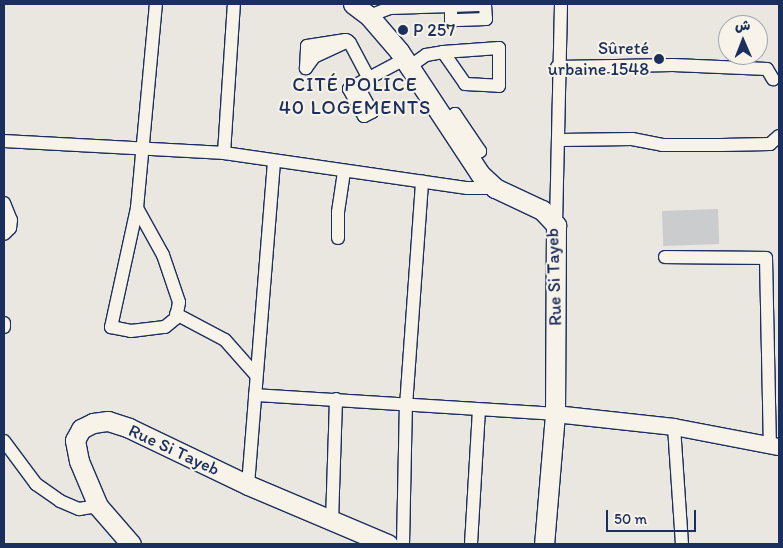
<!DOCTYPE html>
<meta charset="utf-8">
<style>
body{margin:0}
#map{position:relative;width:783px;height:548px;overflow:hidden;background:#eae7e0;font-family:Itim,"Playpen Sans Arabic",sans-serif}
div>[style]{position:absolute}
[style*='--x']{left:calc(var(--x)*1px);top:calc(var(--y)*1px);width:calc(var(--w)*1px);rotate:calc(var(--a)*1deg)}
.green>*{inset:0;background:#cbcccd;transform-origin:0 0}
.roads{filter:drop-shadow(1px 0 #1b2f5e) drop-shadow(-1px 0 #1b2f5e) drop-shadow(0 1px #1b2f5e) drop-shadow(0 -1px #1b2f5e)}
.minor>*{height:12px;margin:-6px;padding:0 6px;transform-origin:6px;border-radius:6px;background:#f7f3e8}
.tertiary>*{height:16px;margin:-8px;padding:0 8px;transform-origin:8px;border-radius:8px;background:#f7f3e8}
.secondary>*{height:19px;margin:-9.5px;padding:0 9.5px;transform-origin:9.5px;border-radius:9.5px;background:#f7f3e8}
.dots>*{width:14px;height:14px;translate:-50% -50%;box-sizing:border-box;border:2px solid #f7f3e8;border-radius:50%}
span{translate:-50% -50%;white-space:nowrap;text-align:center;line-height:1.15;-webkit-text-stroke:4px #f7f3e8;paint-order:stroke}
.poi-label{font-size:18px;color:#1b2f5e}
.left{translate:0 -50%;text-align:left}
.right{translate:-100% -50%;text-align:right}
.street-label{font-size:18px;color:#1b2f5e}
.quarter-label{font-size:20px;color:#1b2f5e;letter-spacing:1px}
.frame{position:absolute;inset:0;border:5px solid #1b2f5e;pointer-events:none}
.north{position:absolute;left:718px;top:15px;width:50px;height:50px;box-sizing:border-box;background:#f7f3e8;border:1px solid #9fa5b1;border-radius:50%;rotate:359deg;font-size:14px;font-weight:700;line-height:20px;text-align:center;color:#1b2f5e}
.north::after{content:'';display:block;margin:auto;width:18px;height:22px;background:#1b2f5e;clip-path:polygon(50% 0,100% 100%,50% 72%,0 100%)}
.scale{position:absolute;left:606px;top:510px;width:90px;height:22px;box-sizing:border-box;border:2px solid #1b2f5e;border-top:0;padding-left:6px;font-size:15px;line-height:18px;white-space:nowrap;color:#1b2f5e;-webkit-text-stroke:4px #f7f3e8;paint-order:stroke}
</style>
<div id="map">
<div class="green">
<div style="left:718px;top:209px;width:35px;height:56px;rotate:88deg"></div>
</div>
<div class="roads">
<div class="minor">
<div style="--x:369;--y:16;--w:22;--a:-21"></div>
<div style="--x:390;--y:8;--w:61;--a:-1.9"></div>
<div style="--x:451;--y:6;--w:34;--a:-2"></div>
<div style="--x:485;--y:5;--w:14;--a:86"></div>
<div style="--x:486;--y:19;--w:35;--a:178"></div>
<div style="--x:451;--y:20;--w:14;--a:-90"></div>
<div style="--x:348;--y:41;--w:38;--a:155"></div>
<div style="--x:314;--y:57;--w:14;--a:126"></div>
<div style="--x:306;--y:68;--w:22;--a:-87"></div>
<div style="--x:307;--y:46;--w:39;--a:-9"></div>
<div style="--x:346;--y:40;--w:5;--a:37"></div>
<div style="--x:350;--y:43;--w:40;--a:62"></div>
<div style="--x:409;--y:67;--w:21;--a:-35"></div>
<div style="--x:426;--y:55;--w:17;--a:-10"></div>
<div style="--x:443;--y:52;--w:39;--a:55"></div>
<div style="--x:465;--y:84;--w:34;--a:3"></div>
<div style="--x:499;--y:86;--w:38;--a:-90"></div>
<div style="--x:499;--y:48;--w:56;--a:175.9"></div>
<div style="--x:557;--y:67;--w:116;--a:-1"></div>
<div style="--x:673;--y:65;--w:94;--a:2.4"></div>
<div style="--x:767;--y:69;--w:12;--a:59"></div>
<div style="--x:357;--y:85;--w:31;--a:61"></div>
<div style="--x:372;--y:112;--w:9;--a:153"></div>
<div style="--x:364;--y:116;--w:31;--a:-119"></div>
<div style="--x:349;--y:89;--w:23;--a:-29"></div>
<div style="--x:369;--y:78;--w:40;--a:-28"></div>
<div style="--x:444;--y:121;--w:13;--a:-32"></div>
<div style="--x:455;--y:114;--w:45;--a:56"></div>
<div style="--x:480;--y:151;--w:14;--a:144"></div>
<div style="--x:560;--y:140;--w:72;--a:-0.8"></div>
<div style="--x:632;--y:139;--w:31;--a:11"></div>
<div style="--x:662;--y:145;--w:59;--a:0"></div>
<div style="--x:721;--y:145;--w:49;--a:-1.2"></div>
<div style="--x:770;--y:144;--w:12;--a:-42"></div>
<div style="--x:4;--y:141;--w:220;--a:3.1"></div>
<div style="--x:224;--y:153;--w:246;--a:8.2"></div>
<div style="--x:467;--y:188;--w:28;--a:0"></div>
<div style="--x:224;--y:153;--w:149;--a:-86.2"></div>
<div style="--x:4;--y:203;--w:18;--a:68"></div>
<div style="--x:11;--y:220;--w:8;--a:97"></div>
<div style="--x:10;--y:228;--w:8;--a:135"></div>
<div style="--x:137;--y:208;--w:122;--a:102.3"></div>
<div style="--x:111;--y:327;--w:20;--a:11"></div>
<div style="--x:131;--y:331;--w:34;--a:-7"></div>
<div style="--x:165;--y:327;--w:14;--a:-39"></div>
<div style="--x:176;--y:318;--w:16;--a:-79"></div>
<div style="--x:179;--y:302;--w:50;--a:-108.8"></div>
<div style="--x:163;--y:255;--w:54;--a:-119"></div>
<div style="--x:137;--y:208;--w:205;--a:-84.7"></div>
<div style="--x:556;--y:225;--w:221;--a:-88.7"></div>
<div style="--x:338;--y:238;--w:26;--a:-90"></div>
<div style="--x:338;--y:212;--w:40;--a:-81.5"></div>
<div style="--x:665;--y:257;--w:101;--a:0.6"></div>
<div style="--x:766;--y:258;--w:187;--a:88.8"></div>
<div style="--x:176;--y:314;--w:55;--a:28"></div>
<div style="--x:225;--y:340;--w:47;--a:48.5"></div>
<div style="--x:4;--y:323;--w:4;--a:90"></div>
<div style="--x:255;--y:395;--w:301;--a:3.6"></div>
<div style="--x:674;--y:427;--w:117;--a:86.1"></div>
<div style="--x:4;--y:441;--w:54;--a:53.3"></div>
<div style="--x:36;--y:484;--w:29;--a:35"></div>
<div style="--x:60;--y:501;--w:21;--a:23"></div>
<div style="--x:79;--y:509;--w:19;--a:-9"></div>
<div style="--x:248;--y:485;--w:325;--a:-85.4"></div>
<div style="--x:332;--y:521;--w:122;--a:-88.1"></div>
<div style="--x:403;--y:544;--w:138;--a:-88.8"></div>
<div style="--x:406;--y:406;--w:225;--a:-85.9"></div>
<div style="--x:471;--y:544;--w:133;--a:-86.6"></div>
</div>
<div class="tertiary">
<div style="--x:555;--y:414;--w:120;--a:6.2"></div>
<div style="--x:674;--y:427;--w:107;--a:10.8"></div>
</div>
<div class="secondary">
<div style="--x:353;--y:4;--w:20;--a:37"></div>
<div style="--x:369;--y:16;--w:46;--a:49.4"></div>
<div style="--x:399;--y:51;--w:147;--a:56.6"></div>
<div style="--x:480;--y:174;--w:21;--a:43"></div>
<div style="--x:495;--y:188;--w:52;--a:25.1"></div>
<div style="--x:542;--y:210;--w:21;--a:47"></div>
<div style="--x:556;--y:225;--w:189;--a:90.3"></div>
<div style="--x:555;--y:414;--w:130;--a:94.8"></div>
<div style="--x:131;--y:544;--w:50;--a:-131"></div>
<div style="--x:98;--y:506;--w:49;--a:-112.9"></div>
<div style="--x:79;--y:461;--w:21;--a:-101"></div>
<div style="--x:75;--y:440;--w:13;--a:-61"></div>
<div style="--x:81;--y:429;--w:13;--a:-27"></div>
<div style="--x:93;--y:423;--w:15;--a:-8"></div>
<div style="--x:108;--y:421;--w:22;--a:18"></div>
<div style="--x:129;--y:428;--w:132;--a:25.6"></div>
<div style="--x:248;--y:485;--w:152;--a:22.9"></div>
</div>
</div>
<div class="dots">
<div style="left:403px;top:30px;background:#1b2f5e"></div>
<div style="left:659px;top:59px;background:#1b2f5e"></div>
</div>
<div class="poi-label">
<span class="left" style="left:413px;top:30px">P 257</span>
<span class="right" style="left:649px;top:59px">Sûreté<br>urbaine 1548</span>
</div>
<div class="street-label">
<span style="left:554px;top:277px;rotate:-92deg">Rue Si Tayeb</span>
<span style="left:174px;top:450px;rotate:25deg">Rue Si Tayeb</span>
</div>
<div class="quarter-label">
<span style="left:355px;top:96px">CITÉ POLICE<br>40 LOGEMENTS</span>
</div>
<div class="frame"></div>
<div class="north">ش</div>
<div class="scale">50 m</div>
</div>
